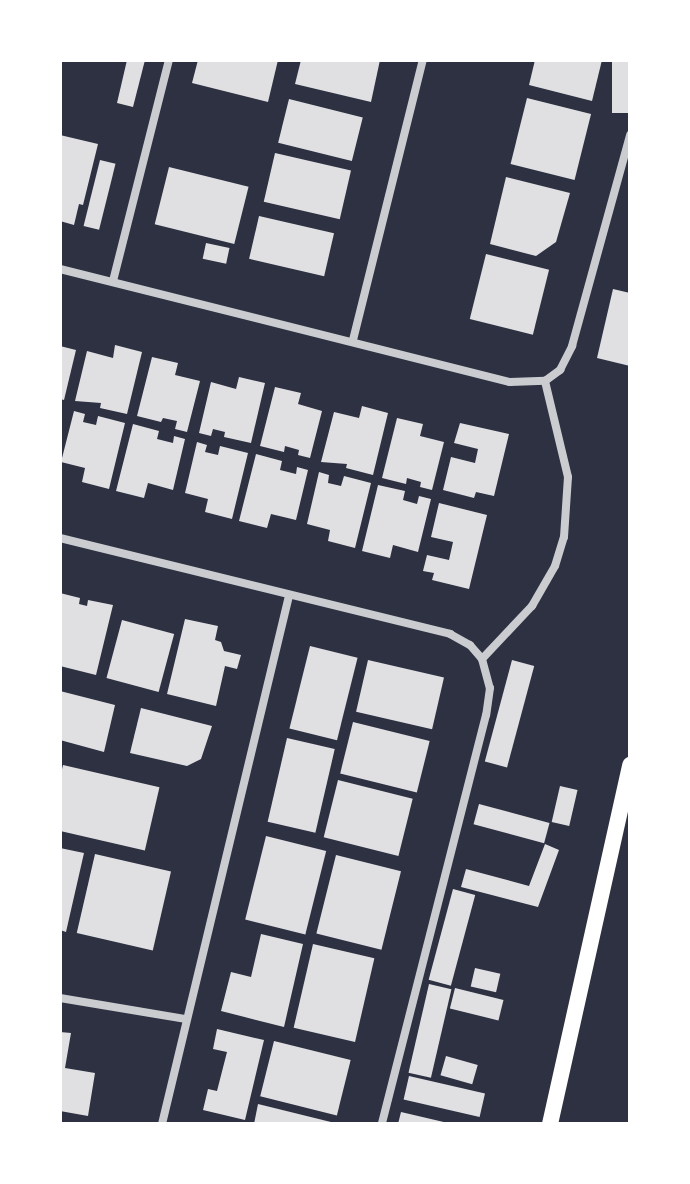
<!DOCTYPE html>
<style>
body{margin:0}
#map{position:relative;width:690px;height:1184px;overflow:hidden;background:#2d3142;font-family:"Noto Sans",sans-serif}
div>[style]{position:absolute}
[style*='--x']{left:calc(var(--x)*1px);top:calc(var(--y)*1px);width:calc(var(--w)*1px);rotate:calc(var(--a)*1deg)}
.building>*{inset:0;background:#e0e0e3;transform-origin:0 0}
.minor>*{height:8px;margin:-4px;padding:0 4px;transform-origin:4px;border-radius:4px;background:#caccd0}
.secondary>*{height:16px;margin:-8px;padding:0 8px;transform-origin:8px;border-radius:8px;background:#fff}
span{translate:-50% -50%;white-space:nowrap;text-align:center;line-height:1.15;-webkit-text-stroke:6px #fff;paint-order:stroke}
.frame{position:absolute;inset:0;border:62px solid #fff;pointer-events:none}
</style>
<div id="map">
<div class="building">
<div style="clip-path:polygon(127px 60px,145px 60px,133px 107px,117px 103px)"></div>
<div style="clip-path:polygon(198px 60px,278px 60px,268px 102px,192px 83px)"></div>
<div style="clip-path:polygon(301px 60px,380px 60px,371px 102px,295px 84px)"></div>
<div style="clip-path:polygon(535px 60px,602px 60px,592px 101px,529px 85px)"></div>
<div style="left:612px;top:60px;width:18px;height:53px"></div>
<div style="left:527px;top:98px;width:66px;height:68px;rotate:14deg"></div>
<div style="left:289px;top:99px;width:76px;height:45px;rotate:14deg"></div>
<div style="clip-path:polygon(60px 135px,98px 144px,83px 205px,79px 204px,74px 225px,60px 221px)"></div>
<div style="left:275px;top:153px;width:78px;height:50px;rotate:13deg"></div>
<div style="left:100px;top:160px;width:16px;height:68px;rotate:14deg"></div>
<div style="left:169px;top:167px;width:82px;height:59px;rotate:14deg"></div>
<div style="clip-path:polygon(506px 177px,570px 193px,556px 242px,536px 256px,490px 244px)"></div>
<div style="left:259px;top:216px;width:77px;height:44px;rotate:13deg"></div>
<div style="left:206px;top:243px;width:24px;height:16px;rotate:12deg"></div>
<div style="left:486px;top:254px;width:65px;height:67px;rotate:14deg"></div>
<div style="clip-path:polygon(613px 289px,630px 293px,630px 366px,597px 358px)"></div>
<div style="clip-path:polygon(115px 345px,142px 352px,127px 414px,100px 408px,101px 403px,75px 401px,87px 351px,113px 358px)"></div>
<div style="clip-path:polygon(60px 346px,76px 350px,64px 400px,60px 399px)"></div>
<div style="clip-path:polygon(152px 357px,178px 363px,175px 375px,200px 381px,187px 432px,175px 429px,177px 421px,163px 418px,161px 422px,137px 416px)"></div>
<div style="clip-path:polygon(239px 377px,265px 383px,251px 443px,224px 437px,225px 432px,213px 429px,211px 436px,199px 433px,211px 382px,236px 389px)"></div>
<div style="clip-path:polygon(275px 387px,301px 393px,298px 404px,322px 411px,310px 458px,298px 455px,299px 450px,285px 446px,284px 452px,260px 446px)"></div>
<div style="clip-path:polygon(362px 406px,388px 413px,373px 475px,346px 468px,347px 464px,321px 462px,334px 412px,359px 418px)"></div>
<div style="clip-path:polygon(74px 411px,85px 414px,83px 422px,96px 425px,98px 416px,125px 423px,109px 489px,82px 482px,85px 468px,61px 462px)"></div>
<div style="clip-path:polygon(397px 418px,423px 424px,420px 436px,444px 442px,432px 490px,420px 487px,421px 482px,407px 478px,406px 484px,382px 478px)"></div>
<div style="clip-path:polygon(460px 423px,509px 434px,494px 496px,476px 492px,474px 498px,443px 490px,451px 457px,475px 463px,478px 449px,454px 443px)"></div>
<div style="clip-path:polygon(133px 424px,159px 431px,157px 439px,173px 443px,174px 436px,185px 439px,173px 490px,148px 483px,144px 498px,116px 491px)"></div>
<div style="clip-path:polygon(197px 442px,207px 445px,205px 452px,218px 455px,220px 446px,248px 453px,232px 519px,205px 512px,208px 499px,185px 493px)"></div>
<div style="clip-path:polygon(256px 454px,282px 461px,280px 470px,296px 474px,297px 467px,308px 470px,296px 520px,271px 514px,267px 528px,239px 521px)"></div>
<div style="clip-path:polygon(319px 472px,329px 475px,328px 483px,341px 486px,344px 476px,371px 483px,355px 548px,328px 541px,330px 530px,307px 524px)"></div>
<div style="clip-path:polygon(378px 485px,405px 491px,403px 500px,417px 504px,419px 496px,431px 499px,418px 552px,393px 545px,390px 558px,362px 551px)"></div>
<div style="clip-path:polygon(439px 503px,487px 515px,469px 589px,432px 580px,434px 573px,423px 571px,427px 555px,449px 560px,453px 542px,431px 537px)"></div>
<div style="clip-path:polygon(60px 593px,80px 598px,79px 604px,87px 606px,88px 600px,113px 605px,96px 675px,60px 666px)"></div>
<div style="clip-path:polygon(185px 619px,218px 626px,215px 640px,221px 642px,224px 651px,241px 655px,237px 669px,225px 666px,216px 706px,167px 694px)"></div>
<div style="left:122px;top:620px;width:54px;height:60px;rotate:15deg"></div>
<div style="left:310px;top:646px;width:49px;height:85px;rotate:14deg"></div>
<div style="left:368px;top:660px;width:78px;height:53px;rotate:13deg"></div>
<div style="left:512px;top:660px;width:23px;height:105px;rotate:15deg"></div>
<div style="clip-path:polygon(60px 691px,115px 705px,104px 752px,60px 740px)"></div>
<div style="clip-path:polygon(141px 708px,212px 726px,201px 759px,187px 766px,130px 753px)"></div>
<div style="left:353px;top:722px;width:79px;height:53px;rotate:14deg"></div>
<div style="left:287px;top:738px;width:49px;height:86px;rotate:13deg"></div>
<div style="left:63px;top:765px;width:99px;height:65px;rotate:13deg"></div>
<div style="left:338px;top:780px;width:77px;height:59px;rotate:14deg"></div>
<div style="left:560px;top:786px;width:18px;height:37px;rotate:13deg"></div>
<div style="left:479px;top:804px;width:73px;height:21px;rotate:15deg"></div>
<div style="left:266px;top:836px;width:62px;height:86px;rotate:14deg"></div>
<div style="clip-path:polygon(545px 844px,559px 850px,538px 907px,461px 887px,466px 869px,529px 886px)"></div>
<div style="clip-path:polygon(60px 848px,84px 853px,66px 932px,60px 930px)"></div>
<div style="left:95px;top:854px;width:78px;height:81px;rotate:13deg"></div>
<div style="left:336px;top:855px;width:67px;height:81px;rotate:14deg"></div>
<div style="left:453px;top:889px;width:23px;height:94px;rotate:15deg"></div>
<div style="clip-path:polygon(261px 934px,303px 944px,284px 1027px,221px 1011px,231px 972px,251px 977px)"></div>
<div style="left:313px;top:944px;width:63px;height:86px;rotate:13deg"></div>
<div style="left:475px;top:968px;width:26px;height:19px;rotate:13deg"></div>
<div style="left:429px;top:984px;width:23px;height:91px;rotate:13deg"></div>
<div style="left:455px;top:988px;width:50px;height:21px;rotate:14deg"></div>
<div style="clip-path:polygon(217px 1029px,264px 1040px,245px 1120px,203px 1110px,208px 1089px,217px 1091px,227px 1052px,213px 1049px)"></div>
<div style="clip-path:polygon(60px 1032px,71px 1033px,65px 1068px,95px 1073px,88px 1116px,60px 1111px)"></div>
<div style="left:274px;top:1041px;width:79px;height:57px;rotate:14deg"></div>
<div style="left:446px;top:1056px;width:33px;height:20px;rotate:16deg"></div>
<div style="left:409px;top:1076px;width:78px;height:24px;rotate:13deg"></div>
<div style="clip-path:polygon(258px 1104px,335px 1123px,335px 1124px,254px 1124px)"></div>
<div style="clip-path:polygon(401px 1112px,448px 1123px,448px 1124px,398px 1124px)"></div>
</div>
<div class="minor">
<div style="--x:60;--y:269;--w:464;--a:14.1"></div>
<div style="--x:510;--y:382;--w:35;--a:-2"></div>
<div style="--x:545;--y:381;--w:19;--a:-36"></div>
<div style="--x:560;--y:370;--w:27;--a:-63"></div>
<div style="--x:572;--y:346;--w:219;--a:-74.6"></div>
<div style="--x:113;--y:281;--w:228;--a:-75.8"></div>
<div style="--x:353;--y:340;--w:289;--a:-76"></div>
<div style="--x:60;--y:538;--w:402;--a:13.8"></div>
<div style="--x:450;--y:634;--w:23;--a:29"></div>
<div style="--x:470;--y:645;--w:18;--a:49"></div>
<div style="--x:482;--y:659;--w:30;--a:75"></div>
<div style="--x:490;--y:688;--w:27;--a:98"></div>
<div style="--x:486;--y:715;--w:422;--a:104.3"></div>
<div style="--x:482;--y:659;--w:73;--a:-46.7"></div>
<div style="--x:532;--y:606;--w:46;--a:-60.1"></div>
<div style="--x:555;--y:566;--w:30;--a:-73"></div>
<div style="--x:564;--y:537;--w:60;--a:-86.2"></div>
<div style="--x:568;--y:477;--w:99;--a:-103.5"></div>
<div style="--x:60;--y:998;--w:128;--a:9.5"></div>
<div style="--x:162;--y:1124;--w:543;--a:-76.48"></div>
</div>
<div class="secondary">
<div style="--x:550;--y:1124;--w:368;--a:-77.4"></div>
</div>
<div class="frame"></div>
</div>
